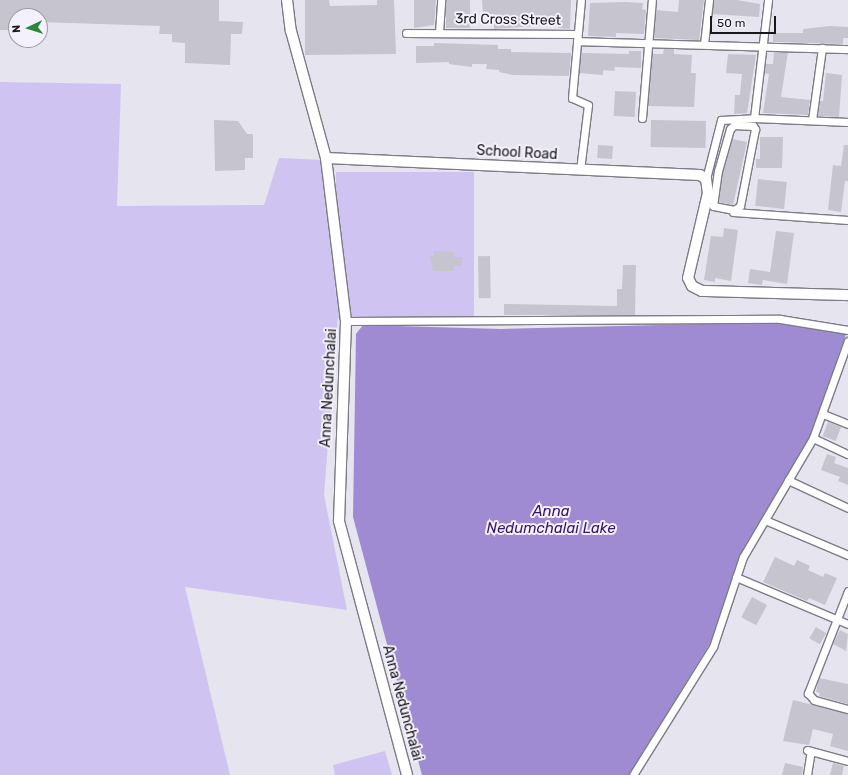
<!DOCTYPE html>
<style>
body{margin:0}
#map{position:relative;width:848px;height:775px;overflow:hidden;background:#e6e4ef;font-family:Rubik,sans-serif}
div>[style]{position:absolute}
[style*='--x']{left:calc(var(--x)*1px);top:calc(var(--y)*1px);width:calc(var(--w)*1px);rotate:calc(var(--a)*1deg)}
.green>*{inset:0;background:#cfc4f1;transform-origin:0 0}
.water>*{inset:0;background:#9e8bd1}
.building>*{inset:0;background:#c6c4cf;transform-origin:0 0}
.roads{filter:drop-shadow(1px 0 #7d7b85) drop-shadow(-1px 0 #7d7b85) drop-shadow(0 1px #7d7b85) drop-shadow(0 -1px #7d7b85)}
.street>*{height:7px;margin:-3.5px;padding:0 3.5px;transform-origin:3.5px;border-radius:3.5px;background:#fff}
.secondary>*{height:10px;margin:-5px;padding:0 5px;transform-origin:5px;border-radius:5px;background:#fff}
span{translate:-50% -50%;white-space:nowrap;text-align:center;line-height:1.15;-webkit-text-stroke:4px #f4f1fc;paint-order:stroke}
.street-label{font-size:14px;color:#18171b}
.water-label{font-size:15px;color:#371567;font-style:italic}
.north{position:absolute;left:8px;top:8px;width:40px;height:40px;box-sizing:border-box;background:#f4f1fc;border:1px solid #9c9aa2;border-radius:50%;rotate:266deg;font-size:11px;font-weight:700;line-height:16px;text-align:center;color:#18171b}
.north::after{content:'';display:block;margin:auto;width:14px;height:18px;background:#2b883a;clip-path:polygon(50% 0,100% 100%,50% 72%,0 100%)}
.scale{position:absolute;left:710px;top:16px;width:66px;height:18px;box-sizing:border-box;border:2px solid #18171b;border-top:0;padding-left:5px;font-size:12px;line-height:14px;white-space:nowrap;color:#18171b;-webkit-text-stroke:3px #f4f1fc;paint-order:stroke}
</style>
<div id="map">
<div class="green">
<div style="clip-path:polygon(0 82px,121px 84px,117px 206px,264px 205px,279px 158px,324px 160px,338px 316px,324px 495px,347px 610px,185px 587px,230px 775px,0 775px)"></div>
<div style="left:336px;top:172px;width:138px;height:146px"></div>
<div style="clip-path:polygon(385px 751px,392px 775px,335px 775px,333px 765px)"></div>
</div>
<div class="water">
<div style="clip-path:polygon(715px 322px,788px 323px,846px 334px,811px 435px,739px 557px,711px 642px,629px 775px,422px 775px,353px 517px,356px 334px,363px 325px,501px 329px,703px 324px)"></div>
</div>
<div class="building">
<div style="clip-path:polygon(0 0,219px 0,219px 21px,243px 22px,242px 34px,231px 34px,230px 65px,185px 63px,185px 43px,172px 42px,172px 34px,159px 34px,160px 26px,40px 22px,40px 16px,16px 16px,16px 22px,11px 21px,11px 30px,0 30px)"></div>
<div style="clip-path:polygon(305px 0,329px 0,330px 6px,377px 5px,377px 0,394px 0,396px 54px,305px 55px)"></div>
<div style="clip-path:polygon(414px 0,436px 0,434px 25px,414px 28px)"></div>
<div style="left:446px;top:0;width:24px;height:28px"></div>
<div style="clip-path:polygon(482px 0,571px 0,570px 29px,558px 28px,559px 24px,494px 29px,494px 14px,483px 14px)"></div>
<div style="clip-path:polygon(679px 0,704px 0,699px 40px,654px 38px,656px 10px,678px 12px)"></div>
<div style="clip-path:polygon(714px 0,737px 0,760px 4px,759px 17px,712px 14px)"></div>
<div style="clip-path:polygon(625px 2px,643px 3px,642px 9px,646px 10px,644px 34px,616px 33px,616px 37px,588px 36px,590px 3px)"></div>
<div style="clip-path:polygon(830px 26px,848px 27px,848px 38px,843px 38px,843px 44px,773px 42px,773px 33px,803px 33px,803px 29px)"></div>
<div style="clip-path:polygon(434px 43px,498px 45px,498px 49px,511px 49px,511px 52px,571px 53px,569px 76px,513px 75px,499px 72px,499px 70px,486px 69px,487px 64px,472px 64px,472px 67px,449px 64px,449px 62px,416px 63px,416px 46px,434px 46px)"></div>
<div style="clip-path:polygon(664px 49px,674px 49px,674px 54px,692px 55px,691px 73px,696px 73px,694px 107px,648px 106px,652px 54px,663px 54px)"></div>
<div style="clip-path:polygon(629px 51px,641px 51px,641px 68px,615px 67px,614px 71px,603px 70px,603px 75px,579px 73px,581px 53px,629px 54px)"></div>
<div style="clip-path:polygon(774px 52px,788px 52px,781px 97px,810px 100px,808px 115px,763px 113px,769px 74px,764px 73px,766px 64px,773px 64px)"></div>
<div style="clip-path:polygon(728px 54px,756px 55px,747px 113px,734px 114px,735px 95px,740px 95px,742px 74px,726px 73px)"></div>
<div style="clip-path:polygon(826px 73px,842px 75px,839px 117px,818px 116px,820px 101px,823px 101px)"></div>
<div style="left:615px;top:91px;width:21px;height:25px;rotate:3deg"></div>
<div style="clip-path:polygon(214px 120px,238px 121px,247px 134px,253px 134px,253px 158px,245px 158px,245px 170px,215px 171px)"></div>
<div style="left:651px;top:120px;width:55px;height:27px;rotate:1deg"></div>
<div style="clip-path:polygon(760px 137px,783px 137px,782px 168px,756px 168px,756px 159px,760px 159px)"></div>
<div style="clip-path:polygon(732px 139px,747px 142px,733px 205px,719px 202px,723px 172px)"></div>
<div style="left:598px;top:145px;width:15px;height:13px;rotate:4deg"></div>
<div style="clip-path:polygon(844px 145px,848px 145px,848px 181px,845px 181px,841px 212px,828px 210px,833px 165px,841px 166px)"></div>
<div style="left:758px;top:179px;width:29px;height:27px;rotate:6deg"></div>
<div style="clip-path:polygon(724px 228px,738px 230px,731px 281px,715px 278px,715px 282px,704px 280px,711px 236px,723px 237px)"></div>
<div style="clip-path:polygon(776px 231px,794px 233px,787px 284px,763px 280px,762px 285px,748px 283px,750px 269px,770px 272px)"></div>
<div style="clip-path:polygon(434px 251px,454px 252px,454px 257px,462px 257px,462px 266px,454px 266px,454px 271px,433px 271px,430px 256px,434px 256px)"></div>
<div style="left:490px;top:256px;width:42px;height:12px;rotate:89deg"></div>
<div style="clip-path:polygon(623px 265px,636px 265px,635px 315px,504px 315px,504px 304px,617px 306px,617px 289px,622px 289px)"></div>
<div style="left:828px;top:422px;width:14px;height:15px;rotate:21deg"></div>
<div style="clip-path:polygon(827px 454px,836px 457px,834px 463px,848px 468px,848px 485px,838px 481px,840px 477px,821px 470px)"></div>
<div style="clip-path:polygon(775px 557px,794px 566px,797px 560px,810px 566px,808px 570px,823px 577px,825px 573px,837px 578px,825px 605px,809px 598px,807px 601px,763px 582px)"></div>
<div style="left:752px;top:597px;width:17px;height:23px;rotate:28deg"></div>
<div style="left:816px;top:627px;width:12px;height:13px;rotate:31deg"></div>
<div style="clip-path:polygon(840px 630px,848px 634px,846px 651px,833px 644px)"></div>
<div style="clip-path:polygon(819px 678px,848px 684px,848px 704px,819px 696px,820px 693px,816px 692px)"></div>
<div style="clip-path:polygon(793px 700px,848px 714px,848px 751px,830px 746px,833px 734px,813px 729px,809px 745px,783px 741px)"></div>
<div style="clip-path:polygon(785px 763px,803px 767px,802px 775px,782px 775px)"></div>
<div style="clip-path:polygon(833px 763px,844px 766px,842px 775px,830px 775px)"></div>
</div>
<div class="roads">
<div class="street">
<div style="--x:439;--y:32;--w:32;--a:-86"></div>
<div style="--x:406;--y:33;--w:171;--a:0.3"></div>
<div style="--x:577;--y:41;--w:271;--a:1.7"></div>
<div style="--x:704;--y:44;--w:44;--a:-83.5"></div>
<div style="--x:642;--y:118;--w:118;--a:-85.2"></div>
<div style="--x:754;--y:118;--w:119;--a:-83.2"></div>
<div style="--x:812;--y:120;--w:73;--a:-82.1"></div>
<div style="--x:734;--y:125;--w:19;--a:3"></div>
<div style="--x:753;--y:126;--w:4;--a:56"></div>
<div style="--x:755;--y:129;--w:78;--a:101"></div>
<div style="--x:740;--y:206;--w:7;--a:146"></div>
<div style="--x:734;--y:210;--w:21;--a:-169"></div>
<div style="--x:713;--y:206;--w:35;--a:-82"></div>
<div style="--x:718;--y:171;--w:44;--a:-74.1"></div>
<div style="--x:730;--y:129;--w:6;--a:-45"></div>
<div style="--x:580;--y:170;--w:65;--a:-83"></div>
<div style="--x:588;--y:105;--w:17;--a:-156"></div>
<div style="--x:572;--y:98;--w:98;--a:-84.8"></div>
<div style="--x:706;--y:179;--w:61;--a:-75.7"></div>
<div style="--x:721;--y:120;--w:33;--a:-3"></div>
<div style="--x:754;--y:118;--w:94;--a:2.4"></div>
<div style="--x:733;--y:212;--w:115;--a:4"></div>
<div style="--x:346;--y:321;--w:434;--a:-0.3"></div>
<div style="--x:780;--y:319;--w:69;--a:9.2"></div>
<div style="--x:823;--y:414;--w:27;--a:22"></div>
<div style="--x:813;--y:438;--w:38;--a:25"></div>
<div style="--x:788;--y:480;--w:66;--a:25"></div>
<div style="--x:765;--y:520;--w:90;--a:22.9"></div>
<div style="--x:736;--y:577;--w:121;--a:22.8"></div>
<div style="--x:848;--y:591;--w:110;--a:111.4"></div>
<div style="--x:808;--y:693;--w:9;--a:49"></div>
<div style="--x:814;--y:700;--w:35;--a:15"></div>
<div style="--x:807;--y:750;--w:42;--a:15"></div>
<div style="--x:633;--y:775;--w:151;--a:-58"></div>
<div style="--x:713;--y:647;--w:95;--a:-71.6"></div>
<div style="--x:743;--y:557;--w:138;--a:-59.5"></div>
<div style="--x:813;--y:438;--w:103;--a:-70.2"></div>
<div style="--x:807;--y:775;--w:24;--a:-81"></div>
</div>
<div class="secondary">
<div style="--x:287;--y:0;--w:31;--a:83"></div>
<div style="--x:291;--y:31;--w:132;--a:74.6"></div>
<div style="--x:326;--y:158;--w:164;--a:83"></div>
<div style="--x:346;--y:321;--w:200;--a:92"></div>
<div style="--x:339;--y:521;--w:263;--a:75"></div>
<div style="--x:326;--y:158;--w:374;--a:2.6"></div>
<div style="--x:700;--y:175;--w:7;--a:34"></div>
<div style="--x:706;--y:179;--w:14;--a:82"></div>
<div style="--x:708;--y:193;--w:87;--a:103.2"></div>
<div style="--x:688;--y:278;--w:9;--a:63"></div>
<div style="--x:692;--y:286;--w:11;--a:27"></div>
<div style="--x:702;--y:291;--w:146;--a:1.6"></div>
</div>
</div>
<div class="street-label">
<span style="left:508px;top:20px;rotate:1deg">3rd Cross Street</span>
<span style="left:517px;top:153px;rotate:3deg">School Road</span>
<span style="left:329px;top:388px;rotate:-87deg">Anna Nedunchalai</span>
<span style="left:402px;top:703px;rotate:75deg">Anna Nedunchalai</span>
</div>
<div class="water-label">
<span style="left:551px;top:520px">Anna<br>Nedumchalai Lake</span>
</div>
<div class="north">N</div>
<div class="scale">50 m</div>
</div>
